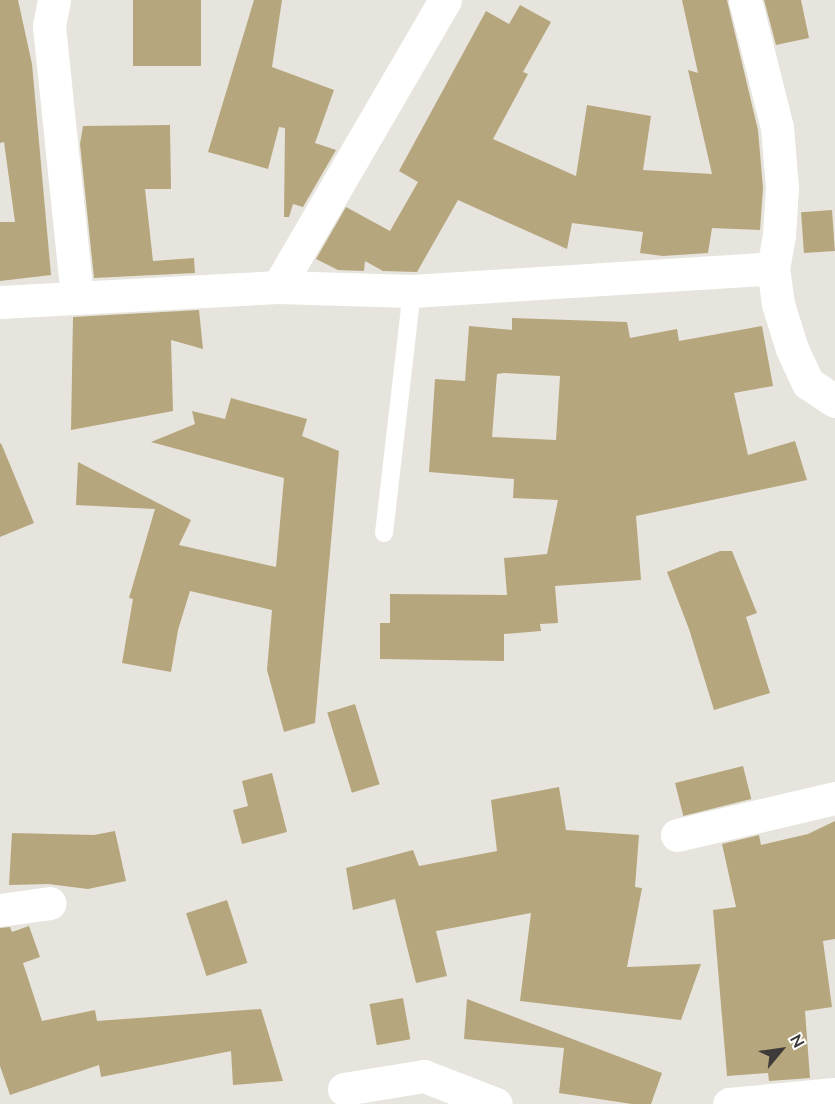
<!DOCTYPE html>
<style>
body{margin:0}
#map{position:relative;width:835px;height:1104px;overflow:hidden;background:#e6e4dd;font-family:"Nunito Sans",sans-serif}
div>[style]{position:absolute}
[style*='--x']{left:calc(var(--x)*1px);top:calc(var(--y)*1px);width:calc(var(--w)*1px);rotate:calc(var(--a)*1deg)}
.building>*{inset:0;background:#b6a67d;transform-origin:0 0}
.lane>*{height:18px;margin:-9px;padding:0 9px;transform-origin:9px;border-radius:9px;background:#fff}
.street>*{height:33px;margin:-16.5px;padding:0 16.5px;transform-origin:16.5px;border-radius:16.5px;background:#fff}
span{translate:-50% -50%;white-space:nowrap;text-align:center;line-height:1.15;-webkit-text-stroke:6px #fff;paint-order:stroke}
.north{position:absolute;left:751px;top:1020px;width:60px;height:60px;-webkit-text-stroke:4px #fff;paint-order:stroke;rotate:61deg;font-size:16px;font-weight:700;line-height:24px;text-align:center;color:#3e3c3a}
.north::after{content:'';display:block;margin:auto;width:21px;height:27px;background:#3e3c3a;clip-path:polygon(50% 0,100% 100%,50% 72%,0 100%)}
</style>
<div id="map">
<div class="building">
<div style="clip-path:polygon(0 0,18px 0,32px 64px,51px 275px,0 281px,0 222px,15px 222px,4px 142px,0 143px)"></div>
<div style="left:133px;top:0;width:68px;height:66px"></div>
<div style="clip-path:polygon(254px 0,282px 0,272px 67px,334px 90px,315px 143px,336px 150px,303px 207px,293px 204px,289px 217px,284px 217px,285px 128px,279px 127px,268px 169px,208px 152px)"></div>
<div style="clip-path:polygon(682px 0,727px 0,758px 130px,763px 188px,760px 230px,712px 228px,708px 253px,663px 256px,640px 253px,643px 232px,572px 223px,567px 249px,458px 200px,417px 272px,383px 271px,365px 261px,364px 271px,338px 270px,316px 259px,346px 207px,390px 231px,418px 182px,399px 171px,486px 11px,509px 24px,520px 5px,551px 22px,523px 72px,528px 74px,493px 139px,576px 176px,587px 105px,651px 116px,643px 170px,712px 174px,688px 70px,698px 73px)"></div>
<div style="clip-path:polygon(764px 0,801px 0,809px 38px,776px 45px)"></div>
<div style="clip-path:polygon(170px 125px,171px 189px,145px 189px,153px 261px,194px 258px,195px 273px,94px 278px,80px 144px,83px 126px)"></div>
<div style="left:832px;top:210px;width:41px;height:31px;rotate:86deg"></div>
<div style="clip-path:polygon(199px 310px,203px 349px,171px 340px,173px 411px,71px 430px,73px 317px)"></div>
<div style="clip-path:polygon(evenodd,512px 318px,627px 322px,630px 338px,677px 329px,679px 341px,762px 326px,773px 386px,734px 393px,748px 455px,795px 441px,807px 480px,636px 516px,641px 580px,555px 586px,558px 623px,540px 624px,541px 631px,504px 634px,504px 661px,380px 659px,380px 623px,390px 623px,390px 594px,507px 595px,504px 558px,547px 554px,558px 500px,513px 498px,514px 479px,429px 472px,435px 379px,465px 381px,469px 326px,512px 330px,512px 318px,504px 373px,560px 376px,556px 440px,492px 437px,497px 374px,504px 373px)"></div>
<div style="clip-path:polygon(231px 398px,307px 419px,302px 436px,339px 451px,315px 723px,284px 732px,267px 670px,272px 610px,190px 591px,178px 630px,171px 672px,122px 663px,133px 599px,129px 598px,155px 509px,76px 505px,78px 462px,191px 520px,179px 545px,276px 567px,284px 478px,151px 442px,195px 424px,192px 411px,225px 419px)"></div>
<div style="clip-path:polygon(1px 443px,34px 523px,0 537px,0 444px)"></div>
<div style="clip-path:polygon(720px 551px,732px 551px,757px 613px,746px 617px,770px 693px,714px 710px,689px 629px,667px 572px)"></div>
<div style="left:355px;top:704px;width:84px;height:29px;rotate:73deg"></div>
<div style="left:743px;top:766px;width:34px;height:70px;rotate:76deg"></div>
<div style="clip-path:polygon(272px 773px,287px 832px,242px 844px,233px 810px,248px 806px,242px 781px)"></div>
<div style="clip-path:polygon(559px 787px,566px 830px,639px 835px,635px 887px,642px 888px,627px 967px,701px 964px,681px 1020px,520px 1001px,531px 913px,436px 931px,447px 976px,416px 983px,395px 899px,353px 910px,346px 868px,413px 850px,419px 866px,497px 851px,491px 800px)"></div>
<div style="clip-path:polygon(835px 821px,835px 939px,823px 941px,832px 1007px,805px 1011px,810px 1078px,769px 1081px,768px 1073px,727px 1076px,713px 910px,736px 907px,722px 844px,759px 835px,761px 845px,808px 834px)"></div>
<div style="clip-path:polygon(115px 831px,126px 881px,88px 889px,48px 884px,9px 885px,12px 833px,94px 835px)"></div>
<div style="left:227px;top:900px;width:66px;height:43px;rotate:72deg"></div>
<div style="clip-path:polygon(29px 926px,40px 957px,23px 963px,42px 1021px,95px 1010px,97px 1021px,261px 1009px,283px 1081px,233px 1085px,231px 1051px,101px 1077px,99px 1065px,10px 1095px,0 1066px,0 928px,10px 927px,12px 932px)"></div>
<div style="left:403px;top:998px;width:42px;height:34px;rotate:80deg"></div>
<div style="clip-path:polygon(467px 999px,662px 1073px,651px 1104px,632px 1104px,559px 1093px,564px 1048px,464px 1039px)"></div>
</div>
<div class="lane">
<div style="--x:384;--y:533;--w:244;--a:-83.4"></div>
</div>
<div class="street">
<div style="--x:54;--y:0;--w:26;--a:101"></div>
<div style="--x:49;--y:26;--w:273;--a:84.1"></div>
<div style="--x:745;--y:0;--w:131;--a:75.9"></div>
<div style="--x:777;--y:127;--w:61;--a:85.3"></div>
<div style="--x:782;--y:188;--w:47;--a:93.7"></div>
<div style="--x:779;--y:235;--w:34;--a:100"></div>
<div style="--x:773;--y:268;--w:36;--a:82"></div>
<div style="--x:778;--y:304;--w:47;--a:72.7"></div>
<div style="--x:792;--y:349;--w:38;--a:65"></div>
<div style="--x:808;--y:383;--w:32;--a:34"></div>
<div style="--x:278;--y:287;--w:332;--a:-59.8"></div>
<div style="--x:0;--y:302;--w:278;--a:-3.1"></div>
<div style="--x:278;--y:287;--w:134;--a:1.7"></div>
<div style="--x:412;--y:291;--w:362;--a:-3.6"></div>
<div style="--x:677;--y:835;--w:162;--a:-13.2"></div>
<div style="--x:0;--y:910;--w:50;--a:-8"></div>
<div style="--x:344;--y:1089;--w:81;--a:-9.2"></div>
<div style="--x:424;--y:1076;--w:77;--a:21.3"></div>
<div style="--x:729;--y:1104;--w:106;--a:-5.4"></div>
</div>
<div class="north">N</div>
</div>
